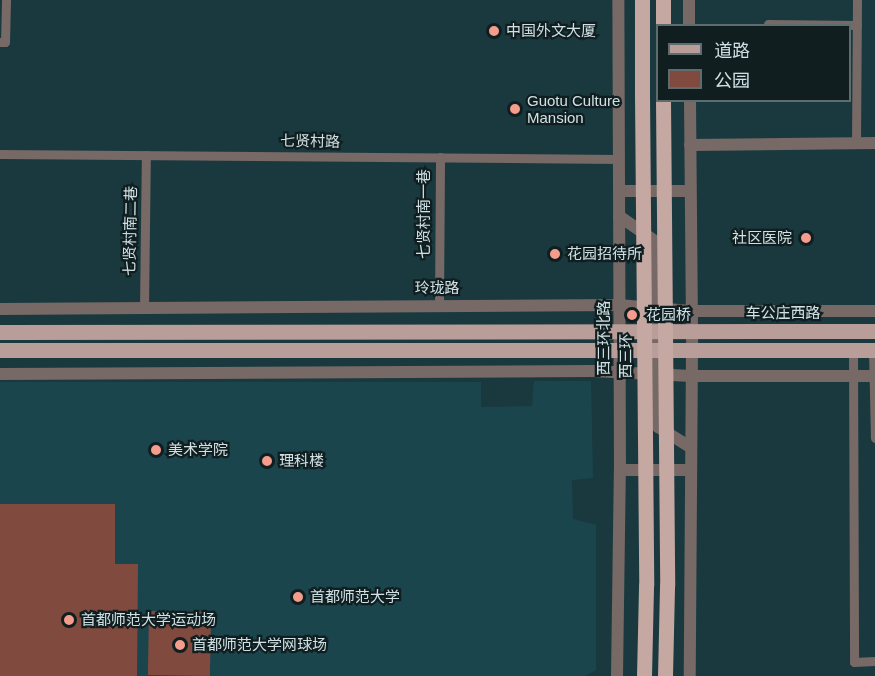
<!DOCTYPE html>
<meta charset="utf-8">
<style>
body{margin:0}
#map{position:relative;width:875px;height:676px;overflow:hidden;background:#19393f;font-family:Helvetica,"Noto Sans SC",sans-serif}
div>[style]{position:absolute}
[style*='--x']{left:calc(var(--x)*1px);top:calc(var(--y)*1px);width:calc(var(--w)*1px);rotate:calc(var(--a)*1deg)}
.built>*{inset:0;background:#1b454d}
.green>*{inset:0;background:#814a3f;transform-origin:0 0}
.minor>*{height:9px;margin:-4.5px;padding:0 4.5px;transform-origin:4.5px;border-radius:4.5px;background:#766966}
.tertiary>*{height:12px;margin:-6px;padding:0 6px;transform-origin:6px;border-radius:6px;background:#766966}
.primary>*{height:15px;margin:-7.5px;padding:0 7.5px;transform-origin:7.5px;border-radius:7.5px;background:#b89d98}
.trunk>*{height:15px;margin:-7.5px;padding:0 7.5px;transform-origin:7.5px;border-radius:7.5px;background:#c5a8a2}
.trunk-bridge>*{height:15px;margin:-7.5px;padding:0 7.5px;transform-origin:7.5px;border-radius:7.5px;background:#c5a8a2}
.dots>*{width:16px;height:16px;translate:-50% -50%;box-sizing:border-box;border:3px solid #101e20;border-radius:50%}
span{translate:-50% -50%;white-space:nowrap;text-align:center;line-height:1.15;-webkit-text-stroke:4.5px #101e20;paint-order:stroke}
.poi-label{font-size:15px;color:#cfe1e5}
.left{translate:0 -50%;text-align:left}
.right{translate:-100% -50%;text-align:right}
.street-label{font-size:15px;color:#cfe1e5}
.legend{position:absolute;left:656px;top:24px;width:195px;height:78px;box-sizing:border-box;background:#101e20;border:2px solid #5c6c6f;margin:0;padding:8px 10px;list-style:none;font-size:18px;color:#cfe1e5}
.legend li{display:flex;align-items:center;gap:12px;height:30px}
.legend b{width:30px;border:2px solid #5c6c6f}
</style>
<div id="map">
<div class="built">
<div style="clip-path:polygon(534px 381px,591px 381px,593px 478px,572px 480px,573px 519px,596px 525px,596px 670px,585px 676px,0 676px,0 382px,481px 382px,481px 407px,532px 406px)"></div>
</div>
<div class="green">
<div style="clip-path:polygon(0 504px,115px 504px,115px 564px,138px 564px,137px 676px,0 676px)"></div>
<div style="left:211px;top:612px;width:64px;height:62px;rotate:91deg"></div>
</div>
<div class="minor">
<div style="--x:768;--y:24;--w:89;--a:0.6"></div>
<div style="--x:0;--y:42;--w:5;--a:0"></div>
<div style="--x:5;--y:42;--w:42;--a:-88.6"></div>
<div style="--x:856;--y:144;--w:144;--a:-89.6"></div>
<div style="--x:0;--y:154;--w:619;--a:0.46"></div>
<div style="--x:439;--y:306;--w:149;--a:-89.6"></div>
<div style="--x:144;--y:308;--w:153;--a:-89.3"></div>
<div style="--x:853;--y:350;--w:312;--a:89.8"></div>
<div style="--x:854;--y:662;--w:21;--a:-3"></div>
<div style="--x:873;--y:350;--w:88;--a:88.7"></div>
</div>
<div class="tertiary">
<div style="--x:689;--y:0;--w:26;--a:90"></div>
<div style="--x:690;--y:100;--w:249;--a:89.5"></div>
<div style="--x:692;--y:349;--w:327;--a:90.4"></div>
<div style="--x:690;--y:145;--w:185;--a:-0.6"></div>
<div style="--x:619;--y:191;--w:71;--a:0"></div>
<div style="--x:619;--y:216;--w:44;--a:34.8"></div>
<div style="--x:655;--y:241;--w:186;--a:89.1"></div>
<div style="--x:658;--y:427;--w:39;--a:32"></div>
<div style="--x:0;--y:309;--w:618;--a:-0.37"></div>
<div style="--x:618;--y:305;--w:73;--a:4.7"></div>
<div style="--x:691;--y:311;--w:184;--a:0"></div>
<div style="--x:0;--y:374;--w:593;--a:-0.29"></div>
<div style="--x:593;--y:371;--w:98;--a:2.9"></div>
<div style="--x:691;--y:376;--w:184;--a:0"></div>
<div style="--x:620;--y:470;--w:70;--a:0"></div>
<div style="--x:617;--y:676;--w:206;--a:-89.2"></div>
<div style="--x:620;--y:470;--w:470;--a:-90.2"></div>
</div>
<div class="primary">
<div style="--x:0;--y:332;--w:875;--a:-0.07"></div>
<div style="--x:0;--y:350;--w:875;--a:0"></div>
</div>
<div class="trunk">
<div style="--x:642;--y:0;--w:95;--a:90"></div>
<div style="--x:663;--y:26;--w:26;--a:-90"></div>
<div style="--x:644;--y:676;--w:91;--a:-88.7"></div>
<div style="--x:665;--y:676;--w:91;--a:-88.7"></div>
</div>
<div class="trunk-bridge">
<div style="--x:642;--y:95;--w:490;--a:89.5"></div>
<div style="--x:663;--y:100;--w:485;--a:89.5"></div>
</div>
<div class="dots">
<div style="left:494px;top:31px;background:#f49d8d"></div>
<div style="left:515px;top:109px;background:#f49d8d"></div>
<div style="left:806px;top:238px;background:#f49d8d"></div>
<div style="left:555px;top:254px;background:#f49d8d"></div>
<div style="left:632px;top:315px;background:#f49d8d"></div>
<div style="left:156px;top:450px;background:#f49d8d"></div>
<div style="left:267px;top:461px;background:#f49d8d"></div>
<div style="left:298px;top:597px;background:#f49d8d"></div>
<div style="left:69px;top:620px;background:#f49d8d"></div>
<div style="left:180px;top:645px;background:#f49d8d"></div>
</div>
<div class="poi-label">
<span class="left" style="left:506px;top:31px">中国外文大厦</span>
<span class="left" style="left:527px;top:109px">Guotu Culture<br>Mansion</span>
<span class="right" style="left:792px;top:238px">社区医院</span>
<span class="left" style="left:567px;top:254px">花园招待所</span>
<span class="left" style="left:646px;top:315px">花园桥</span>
<span class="left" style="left:168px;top:450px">美术学院</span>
<span class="left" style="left:279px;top:461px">理科楼</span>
<span class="left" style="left:310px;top:597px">首都师范大学</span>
<span class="left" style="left:81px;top:620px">首都师范大学运动场</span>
<span class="left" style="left:192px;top:645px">首都师范大学网球场</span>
</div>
<div class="street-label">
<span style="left:310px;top:141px;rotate:1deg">七贤村路</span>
<span style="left:424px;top:214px;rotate:-90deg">七贤村南一巷</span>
<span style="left:130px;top:231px;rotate:-89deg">七贤村南二巷</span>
<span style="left:437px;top:288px">玲珑路</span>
<span style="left:783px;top:313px">车公庄西路</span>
<span style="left:604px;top:338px;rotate:-90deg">西三环北路</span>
<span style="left:626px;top:356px;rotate:-90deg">西三环</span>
</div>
<ul class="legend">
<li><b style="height:8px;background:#b89d98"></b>道路</li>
<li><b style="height:16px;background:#814a3f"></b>公园</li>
</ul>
</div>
